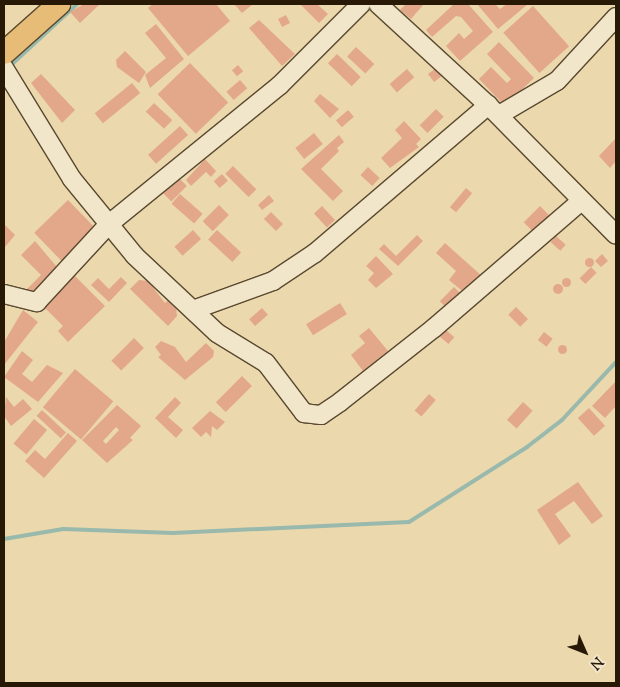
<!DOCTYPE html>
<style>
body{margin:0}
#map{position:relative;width:620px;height:687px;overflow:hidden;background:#ebd8ad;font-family:"Sorts Mill Goudy",serif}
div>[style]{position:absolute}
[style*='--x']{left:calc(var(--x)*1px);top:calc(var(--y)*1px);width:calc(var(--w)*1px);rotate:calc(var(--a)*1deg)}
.stream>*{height:4px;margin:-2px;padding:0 2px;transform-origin:2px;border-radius:2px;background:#98b9ac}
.building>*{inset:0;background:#e3a88a;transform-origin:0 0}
.round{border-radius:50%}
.roads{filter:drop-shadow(1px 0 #594930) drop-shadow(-1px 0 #594930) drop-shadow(0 1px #594930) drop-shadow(0 -1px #594930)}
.minor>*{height:18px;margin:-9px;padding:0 9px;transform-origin:9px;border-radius:9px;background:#f2e6ca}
.major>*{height:22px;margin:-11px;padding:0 11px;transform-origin:11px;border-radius:11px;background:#e6bc76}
span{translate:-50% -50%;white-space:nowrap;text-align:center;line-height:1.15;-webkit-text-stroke:4.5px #f2e6ca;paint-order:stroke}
.frame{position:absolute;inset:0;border:5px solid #281907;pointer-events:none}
.north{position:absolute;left:560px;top:627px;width:50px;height:50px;-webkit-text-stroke:4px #f2e6ca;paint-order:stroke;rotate:134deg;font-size:14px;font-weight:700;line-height:20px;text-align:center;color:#281907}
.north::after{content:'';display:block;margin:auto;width:18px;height:22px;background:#281907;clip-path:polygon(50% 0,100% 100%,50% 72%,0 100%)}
</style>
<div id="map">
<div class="stream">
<div style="--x:11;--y:65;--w:90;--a:-42.7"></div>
<div style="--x:4;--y:539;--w:60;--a:-9.6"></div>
<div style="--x:63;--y:529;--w:110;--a:2.1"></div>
<div style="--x:173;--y:533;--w:236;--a:-2.7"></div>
<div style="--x:409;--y:522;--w:140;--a:-32.4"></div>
<div style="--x:527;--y:447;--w:44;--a:-37.6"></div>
<div style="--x:562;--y:420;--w:79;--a:-47"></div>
</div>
<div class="building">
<div style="clip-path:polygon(84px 4px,100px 4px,80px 23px,70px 12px)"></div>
<div style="clip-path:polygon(153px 4px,216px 4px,230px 21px,188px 56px,148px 8px)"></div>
<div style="clip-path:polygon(234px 4px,253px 4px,242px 13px)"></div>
<div style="clip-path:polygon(300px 4px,317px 4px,328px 14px,319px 23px)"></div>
<div style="clip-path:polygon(406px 4px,424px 4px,411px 19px,400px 10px)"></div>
<div style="clip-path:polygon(454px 4px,468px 4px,493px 32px,460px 61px,446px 46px,459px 33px,464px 39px,473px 31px,461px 17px,456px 16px,432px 37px,426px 30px)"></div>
<div style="clip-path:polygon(477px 4px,495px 4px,500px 9px,507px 4px,528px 4px,498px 29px)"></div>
<div style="left:533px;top:6px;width:54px;height:40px;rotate:48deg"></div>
<div style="left:286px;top:15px;width:9px;height:9px;rotate:63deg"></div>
<div style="clip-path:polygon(259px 20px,295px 54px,282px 66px,249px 28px)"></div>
<div style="clip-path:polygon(156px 24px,184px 59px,150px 88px,145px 75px,166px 58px,145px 33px)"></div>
<div style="clip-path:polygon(499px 42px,534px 78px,505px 106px,479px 79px,491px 67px,507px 83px,511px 79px,487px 54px)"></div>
<div style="left:356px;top:47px;width:25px;height:13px;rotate:43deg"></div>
<div style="clip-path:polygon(125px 51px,146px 72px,139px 83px,117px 67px,116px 60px)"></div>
<div style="left:337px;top:54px;width:33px;height:13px;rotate:44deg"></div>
<div style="left:190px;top:63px;width:55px;height:45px;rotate:46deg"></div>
<div style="left:238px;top:65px;width:8px;height:8px;rotate:50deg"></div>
<div style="left:440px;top:65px;width:10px;height:15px;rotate:53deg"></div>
<div style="left:407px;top:69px;width:11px;height:23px;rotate:49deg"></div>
<div style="clip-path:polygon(41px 74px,75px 110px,62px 123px,31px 83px)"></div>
<div style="left:240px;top:80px;width:11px;height:18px;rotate:49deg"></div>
<div style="left:132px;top:83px;width:13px;height:48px;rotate:51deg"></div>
<div style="clip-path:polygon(320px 94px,339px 109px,330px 118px,314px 101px)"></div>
<div style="left:154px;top:103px;width:25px;height:12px;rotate:43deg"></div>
<div style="left:436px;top:109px;width:11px;height:23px;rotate:45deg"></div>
<div style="left:348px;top:110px;width:9px;height:16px;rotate:49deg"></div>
<div style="clip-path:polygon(404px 121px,421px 139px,416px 144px,419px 147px,390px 168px,381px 158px,402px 138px,395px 130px)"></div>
<div style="left:180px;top:126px;width:12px;height:43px;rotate:48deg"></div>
<div style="left:314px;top:133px;width:14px;height:24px;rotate:51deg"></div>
<div style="clip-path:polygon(339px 135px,344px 142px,337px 148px,339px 151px,321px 169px,343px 191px,333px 201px,301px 169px)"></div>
<div style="clip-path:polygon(616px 138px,616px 161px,610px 168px,599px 156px)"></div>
<div style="clip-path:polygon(205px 159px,216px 171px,211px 177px,206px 172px,191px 186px,186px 180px)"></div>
<div style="left:233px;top:166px;width:33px;height:11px;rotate:45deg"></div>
<div style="left:368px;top:167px;width:16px;height:11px;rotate:43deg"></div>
<div style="left:222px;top:174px;width:9px;height:11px;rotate:49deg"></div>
<div style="left:177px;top:176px;width:14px;height:22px;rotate:45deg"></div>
<div style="left:466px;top:188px;width:8px;height:25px;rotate:40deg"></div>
<div style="left:180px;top:194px;width:30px;height:13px;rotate:41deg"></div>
<div style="clip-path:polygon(269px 195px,274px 201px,262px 210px,258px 205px)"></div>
<div style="left:68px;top:200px;width:45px;height:47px;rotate:46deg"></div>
<div style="left:219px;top:205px;width:14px;height:23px;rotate:45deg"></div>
<div style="left:322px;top:206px;width:19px;height:11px;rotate:47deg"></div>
<div style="left:540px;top:206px;width:13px;height:23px;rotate:45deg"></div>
<div style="left:271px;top:212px;width:17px;height:10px;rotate:45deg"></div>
<div style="clip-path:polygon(4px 224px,15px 235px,5px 247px,4px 246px)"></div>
<div style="left:193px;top:230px;width:12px;height:25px;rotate:48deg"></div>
<div style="left:217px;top:230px;width:33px;height:13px;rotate:43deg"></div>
<div style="clip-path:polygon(417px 235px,423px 241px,398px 266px,379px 249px,384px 244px,396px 256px)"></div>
<div style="left:556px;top:236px;width:13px;height:8px;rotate:42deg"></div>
<div style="clip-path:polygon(35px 241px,62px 273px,34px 301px,25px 291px,41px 275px,21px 255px)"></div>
<div style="clip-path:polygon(445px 243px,483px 277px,466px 294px,449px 280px,456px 271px,436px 253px)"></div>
<div style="clip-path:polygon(602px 254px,608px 261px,601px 267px,595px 261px)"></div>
<div style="clip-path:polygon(376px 256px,393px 274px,376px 288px,368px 280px,374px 273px,366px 266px)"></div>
<div class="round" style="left:584.5px;top:257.5px;width:9px;height:9px"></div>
<div style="left:591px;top:267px;width:8px;height:16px;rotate:45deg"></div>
<div style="clip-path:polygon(71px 272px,105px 306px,68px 342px,58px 331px,63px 326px,40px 303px)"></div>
<div style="clip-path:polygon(121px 277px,127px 283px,109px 302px,91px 285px,98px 278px,109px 289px)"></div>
<div class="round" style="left:561.5px;top:277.5px;width:9px;height:9px"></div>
<div style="clip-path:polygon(139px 280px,148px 281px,165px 303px,168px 300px,176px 307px,177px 316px,168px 326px,130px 289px)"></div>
<div class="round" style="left:553px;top:284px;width:10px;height:10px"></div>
<div style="left:454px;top:287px;width:10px;height:20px;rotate:45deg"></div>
<div style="left:340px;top:303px;width:13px;height:40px;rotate:58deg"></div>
<div style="left:516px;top:307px;width:17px;height:11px;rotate:45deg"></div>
<div style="left:262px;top:308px;width:9px;height:17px;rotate:49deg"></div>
<div style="clip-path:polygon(23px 310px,38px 322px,4px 365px,4px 342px)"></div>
<div style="clip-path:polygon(369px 328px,388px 351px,363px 371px,351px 355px,365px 343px,359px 336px)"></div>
<div style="left:446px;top:330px;width:11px;height:9px;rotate:41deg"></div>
<div style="left:544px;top:332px;width:11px;height:10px;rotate:38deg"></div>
<div style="left:134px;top:338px;width:14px;height:32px;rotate:45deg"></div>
<div style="clip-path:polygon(161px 341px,175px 347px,186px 362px,206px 343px,214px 351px,213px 357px,185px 380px,158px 357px,161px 355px,155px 347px)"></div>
<div class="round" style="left:557.5px;top:344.5px;width:9px;height:9px"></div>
<div style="clip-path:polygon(22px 351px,33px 360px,22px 374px,32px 382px,47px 365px,63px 373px,38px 402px,4px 377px)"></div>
<div style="left:75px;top:369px;width:50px;height:50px;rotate:40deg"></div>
<div style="left:242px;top:376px;width:14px;height:37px;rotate:45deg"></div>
<div style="clip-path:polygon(616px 381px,616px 406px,605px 418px,592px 406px)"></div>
<div style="left:429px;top:394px;width:9px;height:22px;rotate:41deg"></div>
<div style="clip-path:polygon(6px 397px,14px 407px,23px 399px,32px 409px,11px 426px,4px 416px)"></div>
<div style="clip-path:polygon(175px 397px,181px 403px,168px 417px,183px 430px,176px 438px,155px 418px)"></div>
<div style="left:523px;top:402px;width:13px;height:24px;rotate:42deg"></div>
<div style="clip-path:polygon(evenodd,117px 405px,141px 426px,130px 438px,133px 440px,107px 463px,82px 440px,117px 405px,116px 427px,119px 430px,106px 444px,103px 441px,116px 427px)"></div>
<div style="left:589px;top:408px;width:24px;height:15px;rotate:48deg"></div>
<div style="left:42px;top:410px;width:33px;height:8px;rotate:43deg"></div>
<div style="clip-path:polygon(210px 411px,225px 422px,217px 430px,212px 426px,211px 437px,206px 432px,201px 437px,192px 428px)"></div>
<div style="left:34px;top:419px;width:17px;height:32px;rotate:40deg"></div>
<div style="clip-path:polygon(68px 433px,77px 441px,44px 478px,25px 461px,35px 450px,45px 459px)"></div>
<div style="clip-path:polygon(578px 482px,603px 516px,592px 524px,574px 501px,555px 514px,571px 536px,559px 545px,537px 510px)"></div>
</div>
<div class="roads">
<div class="minor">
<div style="--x:378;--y:4;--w:149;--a:42.6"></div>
<div style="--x:488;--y:105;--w:182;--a:45.4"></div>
<div style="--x:4;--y:68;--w:130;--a:58.5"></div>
<div style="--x:72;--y:179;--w:99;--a:50.7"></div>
<div style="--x:135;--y:256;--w:112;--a:43.2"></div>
<div style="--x:217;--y:333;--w:57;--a:31.5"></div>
<div style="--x:266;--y:363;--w:63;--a:52.8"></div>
<div style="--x:304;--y:413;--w:17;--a:7"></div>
<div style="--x:321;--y:415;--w:23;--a:-34"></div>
<div style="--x:340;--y:402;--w:120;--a:-38.2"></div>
<div style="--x:434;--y:328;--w:194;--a:-40.8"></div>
<div style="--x:499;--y:115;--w:67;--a:-30.4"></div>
<div style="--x:557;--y:81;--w:87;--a:-47.3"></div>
<div style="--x:4;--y:294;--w:34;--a:14"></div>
<div style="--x:37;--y:302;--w:106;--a:-47.3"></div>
<div style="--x:109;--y:224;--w:220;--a:-39.1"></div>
<div style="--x:280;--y:85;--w:115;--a:-45"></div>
<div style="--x:193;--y:310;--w:85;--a:-19.9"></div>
<div style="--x:273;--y:281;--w:50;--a:-33.7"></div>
<div style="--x:315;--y:253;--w:228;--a:-40.5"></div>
</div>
<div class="major">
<div style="--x:4;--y:53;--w:74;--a:-41.7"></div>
</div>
</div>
<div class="frame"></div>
<div class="north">N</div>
</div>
